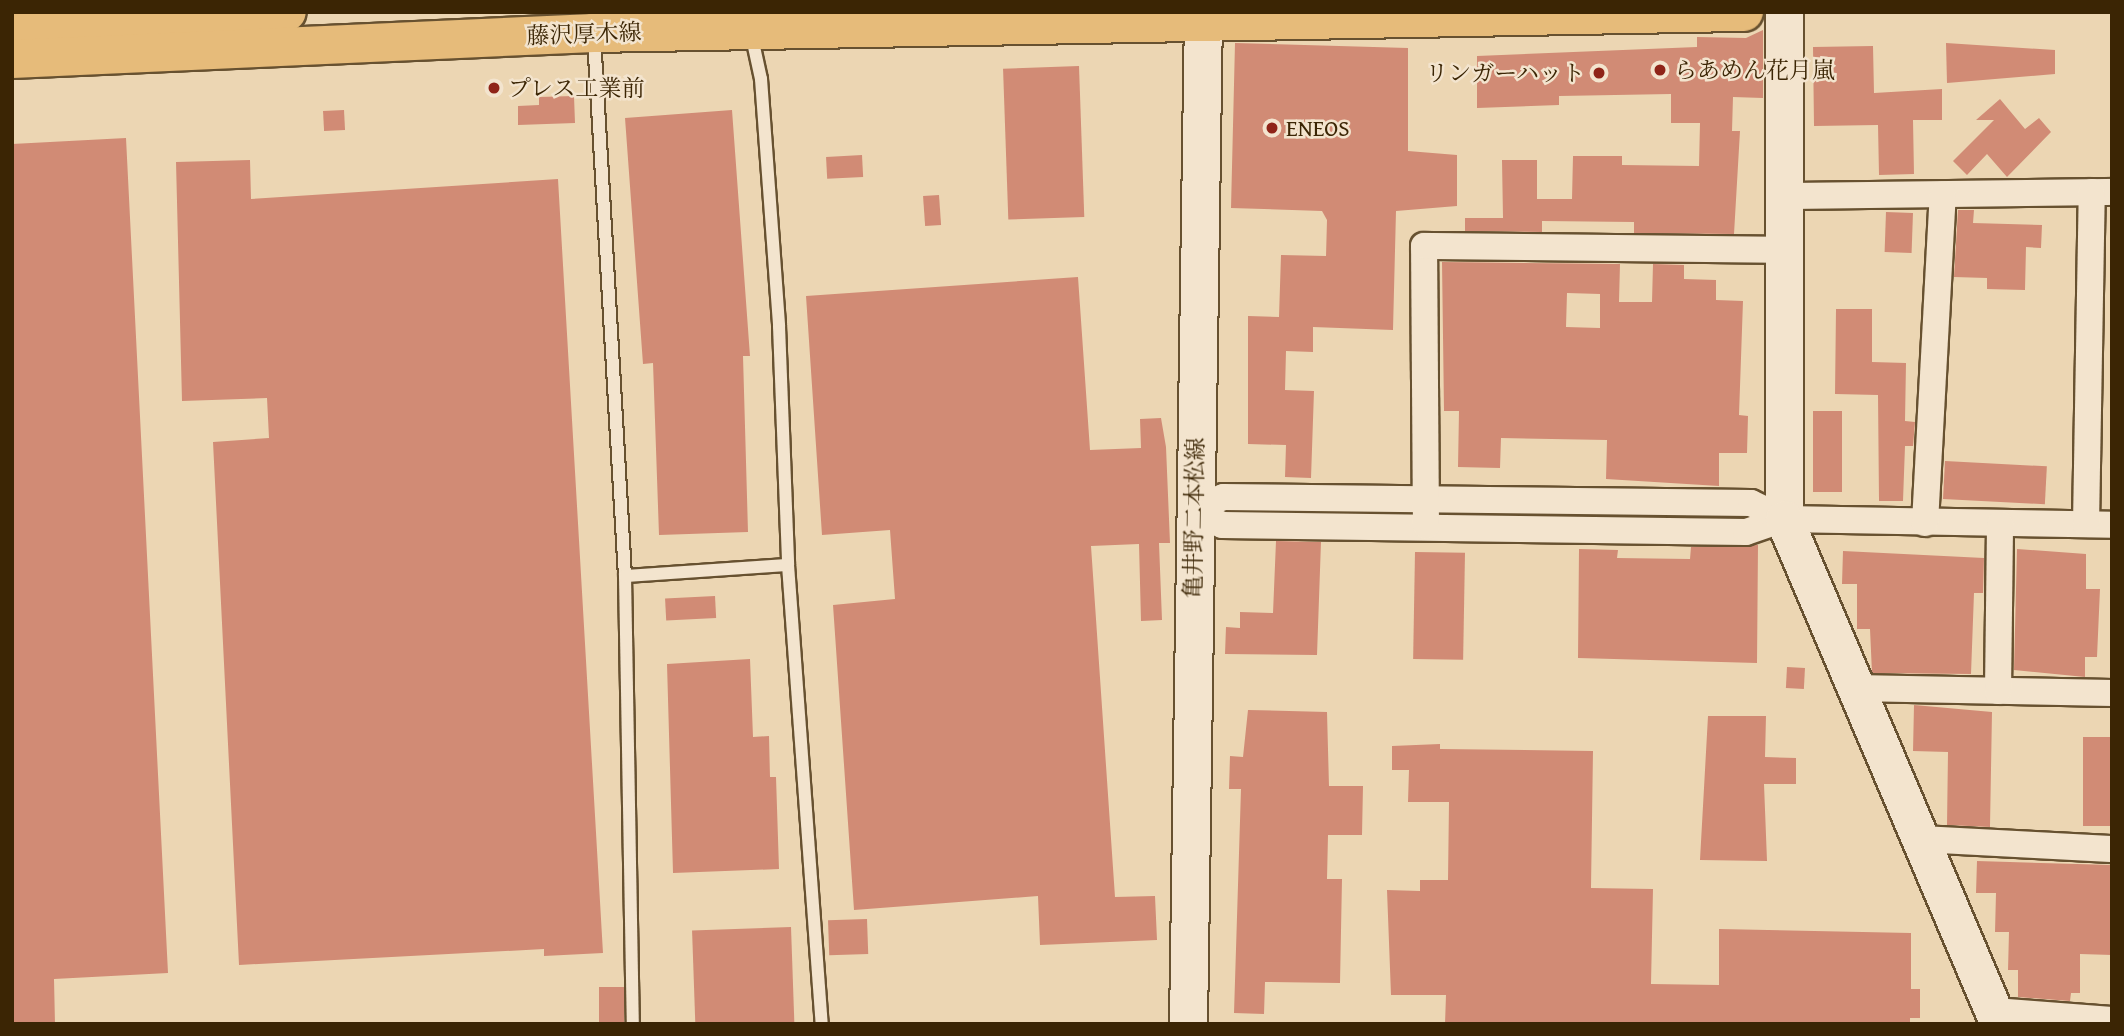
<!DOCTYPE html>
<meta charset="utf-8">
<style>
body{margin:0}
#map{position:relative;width:2124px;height:1036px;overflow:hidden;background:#ecd6b3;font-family:"Gentium Book Plus","Noto Serif JP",serif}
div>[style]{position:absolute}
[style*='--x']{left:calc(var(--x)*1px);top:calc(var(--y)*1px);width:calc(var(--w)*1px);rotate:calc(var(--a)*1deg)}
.building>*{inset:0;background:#d18b75;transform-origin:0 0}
.roads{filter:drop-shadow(2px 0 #675130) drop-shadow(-2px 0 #675130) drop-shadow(0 2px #675130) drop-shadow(0 -2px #675130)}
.lane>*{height:12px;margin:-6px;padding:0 6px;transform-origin:6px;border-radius:6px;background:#f3e4ce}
.street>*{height:26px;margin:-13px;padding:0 13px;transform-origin:13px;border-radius:13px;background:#f3e4ce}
.secondary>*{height:37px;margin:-18.5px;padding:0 18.5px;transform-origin:18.5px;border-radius:18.5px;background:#f3e4ce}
.primary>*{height:38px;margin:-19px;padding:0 19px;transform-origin:19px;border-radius:19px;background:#e6bb7a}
.dots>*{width:19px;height:19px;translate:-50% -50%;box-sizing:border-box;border:4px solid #f3e4ce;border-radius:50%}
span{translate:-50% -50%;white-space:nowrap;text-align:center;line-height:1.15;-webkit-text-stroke:5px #f3e4ce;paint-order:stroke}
.street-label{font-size:23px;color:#3b2504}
.poi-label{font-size:23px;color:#3b2504}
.left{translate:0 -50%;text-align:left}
.right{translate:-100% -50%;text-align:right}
.frame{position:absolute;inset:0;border:14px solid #3b2504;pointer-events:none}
</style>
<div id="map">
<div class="building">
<div style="clip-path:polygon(1763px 30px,1763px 98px,1733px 97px,1732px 131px,1740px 131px,1734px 234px,1634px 233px,1634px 222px,1542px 221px,1542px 232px,1465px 231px,1465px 218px,1503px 218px,1502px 160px,1537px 160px,1537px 199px,1572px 199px,1573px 156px,1622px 156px,1622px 165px,1699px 166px,1700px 123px,1671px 123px,1671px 94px,1559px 96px,1559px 105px,1477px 108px,1477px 56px,1697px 47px,1697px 37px,1746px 38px)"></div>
<div style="clip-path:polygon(1235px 43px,1408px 48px,1408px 151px,1457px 155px,1457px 206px,1396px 211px,1393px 330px,1313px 327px,1313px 352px,1286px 351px,1285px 390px,1314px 391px,1311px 478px,1285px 477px,1286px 445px,1248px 444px,1248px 316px,1279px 317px,1281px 255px,1326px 256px,1327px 220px,1322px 211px,1231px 208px)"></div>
<div style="clip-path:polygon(1946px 43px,2055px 50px,2055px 74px,1947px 83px)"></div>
<div style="clip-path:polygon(1873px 46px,1874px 93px,1942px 89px,1942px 120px,1913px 120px,1914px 174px,1879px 175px,1878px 125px,1814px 126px,1813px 47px)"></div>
<div style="left:1079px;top:66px;width:151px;height:76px;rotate:88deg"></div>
<div style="clip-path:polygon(574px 96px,575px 123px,518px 125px,518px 106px,539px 105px,539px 97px)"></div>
<div style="clip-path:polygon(2000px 99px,2025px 129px,2039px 118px,2051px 132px,2007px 177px,1987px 154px,1967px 175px,1953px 161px,1994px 120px,1976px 120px)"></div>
<div style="left:344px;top:110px;width:20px;height:21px;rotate:87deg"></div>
<div style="clip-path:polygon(732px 110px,750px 356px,743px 356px,748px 532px,659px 535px,653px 363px,643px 364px,625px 118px)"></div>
<div style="clip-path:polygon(126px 138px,168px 973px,54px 979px,55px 1024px,12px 1024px,12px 144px)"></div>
<div style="left:862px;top:155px;width:22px;height:36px;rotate:87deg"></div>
<div style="clip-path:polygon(250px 160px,251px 199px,558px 179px,603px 953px,544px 956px,544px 949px,239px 965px,213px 442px,269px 438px,267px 398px,182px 401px,176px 162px)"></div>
<div style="left:939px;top:195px;width:30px;height:16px;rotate:86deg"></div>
<div style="clip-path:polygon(1958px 210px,1974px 210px,1973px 223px,2042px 225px,2041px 248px,2026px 247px,2025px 290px,1987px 289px,1987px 278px,1954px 277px)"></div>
<div style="left:1886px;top:212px;width:27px;height:40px;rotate:2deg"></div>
<div style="clip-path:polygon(evenodd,1442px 262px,1620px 264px,1619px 302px,1652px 302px,1653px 264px,1684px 265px,1684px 279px,1716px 280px,1716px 300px,1743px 301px,1739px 415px,1748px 416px,1747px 453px,1719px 453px,1719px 486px,1606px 479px,1607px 440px,1501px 438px,1500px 468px,1458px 467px,1459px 411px,1444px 411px,1442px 262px,1567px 293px,1600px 294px,1600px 328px,1566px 327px,1567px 293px)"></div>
<div style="clip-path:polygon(1078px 277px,1090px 450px,1141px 448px,1140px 419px,1161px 418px,1166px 447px,1170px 543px,1159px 543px,1162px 620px,1141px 621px,1139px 544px,1091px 546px,1115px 897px,1155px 896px,1157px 940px,1040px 945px,1038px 896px,854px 910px,833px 605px,895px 599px,890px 530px,822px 535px,806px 296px)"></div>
<div style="clip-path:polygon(1836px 309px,1872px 309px,1872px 362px,1906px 363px,1905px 421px,1915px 422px,1913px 446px,1905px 446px,1903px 501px,1879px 501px,1878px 395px,1835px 394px)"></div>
<div style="left:1813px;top:411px;width:29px;height:81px"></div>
<div style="left:1945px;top:461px;width:102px;height:38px;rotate:3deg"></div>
<div style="clip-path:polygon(1276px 541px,1321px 542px,1317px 655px,1225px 654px,1226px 627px,1240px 628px,1240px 612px,1273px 613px)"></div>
<div style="clip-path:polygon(1758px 545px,1757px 663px,1578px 658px,1579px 549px,1618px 550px,1617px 558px,1690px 559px,1691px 547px)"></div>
<div style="clip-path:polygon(2017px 549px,2086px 554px,2086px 589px,2100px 589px,2097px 657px,2085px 657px,2085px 677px,2014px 670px)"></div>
<div style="clip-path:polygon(1843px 551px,1984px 558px,1983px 593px,1974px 593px,1971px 674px,1872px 673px,1870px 629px,1857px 629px,1857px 584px,1842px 584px)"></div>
<div style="left:1415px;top:552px;width:50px;height:107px;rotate:1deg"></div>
<div style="left:715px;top:596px;width:22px;height:50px;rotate:87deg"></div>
<div style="clip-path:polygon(750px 659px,753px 737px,769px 736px,770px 777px,776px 777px,779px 869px,673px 873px,667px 664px)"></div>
<div style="left:1787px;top:667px;width:18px;height:21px;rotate:3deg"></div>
<div style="clip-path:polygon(1914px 705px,1992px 712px,1990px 827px,1947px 825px,1948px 752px,1913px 751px)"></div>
<div style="clip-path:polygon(1248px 710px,1327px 712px,1329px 786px,1363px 786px,1362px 835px,1328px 835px,1327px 879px,1342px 879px,1340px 983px,1265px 982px,1264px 1014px,1234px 1013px,1241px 789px,1229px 789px,1230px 756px,1243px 757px)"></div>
<div style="clip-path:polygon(1708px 716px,1766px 716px,1765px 757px,1796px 758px,1796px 784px,1764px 784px,1767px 861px,1700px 860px)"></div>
<div style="left:2083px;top:737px;width:29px;height:89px"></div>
<div style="clip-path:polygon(1440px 744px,1440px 749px,1593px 751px,1591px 888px,1653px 889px,1651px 984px,1719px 985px,1719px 929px,1911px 933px,1911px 989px,1920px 989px,1920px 1018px,1910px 1018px,1910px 1024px,1445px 1024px,1446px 995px,1391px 995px,1387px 890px,1420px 891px,1420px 880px,1448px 880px,1449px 802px,1408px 802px,1409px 770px,1392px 770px,1392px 746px)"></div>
<div style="clip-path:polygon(1977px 861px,2112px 865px,2112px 955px,2080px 954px,2080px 993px,2071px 993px,2070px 1001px,2018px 997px,2018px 970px,2008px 970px,2009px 932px,1995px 932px,1996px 893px,1976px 893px)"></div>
<div style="left:867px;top:919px;width:35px;height:39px;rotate:88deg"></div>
<div style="left:791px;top:927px;width:97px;height:99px;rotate:88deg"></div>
<div style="left:624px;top:987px;width:37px;height:25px;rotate:90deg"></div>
</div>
<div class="roads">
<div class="lane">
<div style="--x:751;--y:33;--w:47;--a:77.7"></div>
<div style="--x:761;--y:79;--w:248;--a:85.8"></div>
<div style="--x:779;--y:326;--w:239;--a:87.8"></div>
<div style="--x:788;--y:565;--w:460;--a:85.8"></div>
<div style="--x:594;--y:37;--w:540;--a:86.71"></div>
<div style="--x:625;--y:576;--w:448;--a:89"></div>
<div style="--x:625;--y:576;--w:163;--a:-3.9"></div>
</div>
<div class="street">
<div style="--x:1784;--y:196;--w:328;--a:-0.7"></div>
<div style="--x:1193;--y:510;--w:33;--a:27"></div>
<div style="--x:1222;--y:525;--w:524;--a:0.77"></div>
<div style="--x:1746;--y:532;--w:40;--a:-18.9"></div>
<div style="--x:1784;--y:519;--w:328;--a:1"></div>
<div style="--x:1193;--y:510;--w:33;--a:-23"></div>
<div style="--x:1223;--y:497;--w:528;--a:0.65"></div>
<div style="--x:1751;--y:503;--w:37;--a:26"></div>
<div style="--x:1925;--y:523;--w:329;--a:-86.9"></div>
<div style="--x:2086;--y:524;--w:332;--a:-89"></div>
<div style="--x:1426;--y:526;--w:280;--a:-90.4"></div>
<div style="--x:1424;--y:246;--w:360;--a:0.6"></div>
<div style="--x:1856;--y:688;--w:256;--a:1.1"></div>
<div style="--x:1998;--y:691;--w:167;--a:-89.3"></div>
<div style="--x:1920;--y:839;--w:192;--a:3"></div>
<div style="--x:1994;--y:1011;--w:118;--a:4.4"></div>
</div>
<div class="secondary">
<div style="--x:1784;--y:12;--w:507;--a:90"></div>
<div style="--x:1784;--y:519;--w:549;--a:66.94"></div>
<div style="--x:1188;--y:1024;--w:1012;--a:-89.15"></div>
</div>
<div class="primary">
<div style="--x:12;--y:26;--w:275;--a:-2.9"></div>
<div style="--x:12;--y:59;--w:582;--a:-2.56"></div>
<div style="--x:593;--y:33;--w:1151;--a:-1.05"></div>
</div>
</div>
<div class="dots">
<div style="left:1660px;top:70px;background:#8f2418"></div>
<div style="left:1599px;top:73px;background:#8f2418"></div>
<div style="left:494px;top:88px;background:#8f2418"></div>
<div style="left:1272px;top:128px;background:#8f2418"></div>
</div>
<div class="street-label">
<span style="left:584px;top:34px;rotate:-2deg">藤沢厚木線</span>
<span style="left:1194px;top:518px;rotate:-89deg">亀井野二本松線</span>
</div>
<div class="poi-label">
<span class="left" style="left:1674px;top:70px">らあめん花月嵐</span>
<span class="right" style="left:1585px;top:73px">リンガーハット</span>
<span class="left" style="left:508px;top:88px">プレス工業前</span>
<span class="left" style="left:1286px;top:128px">ENEOS</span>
</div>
<div class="frame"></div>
</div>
